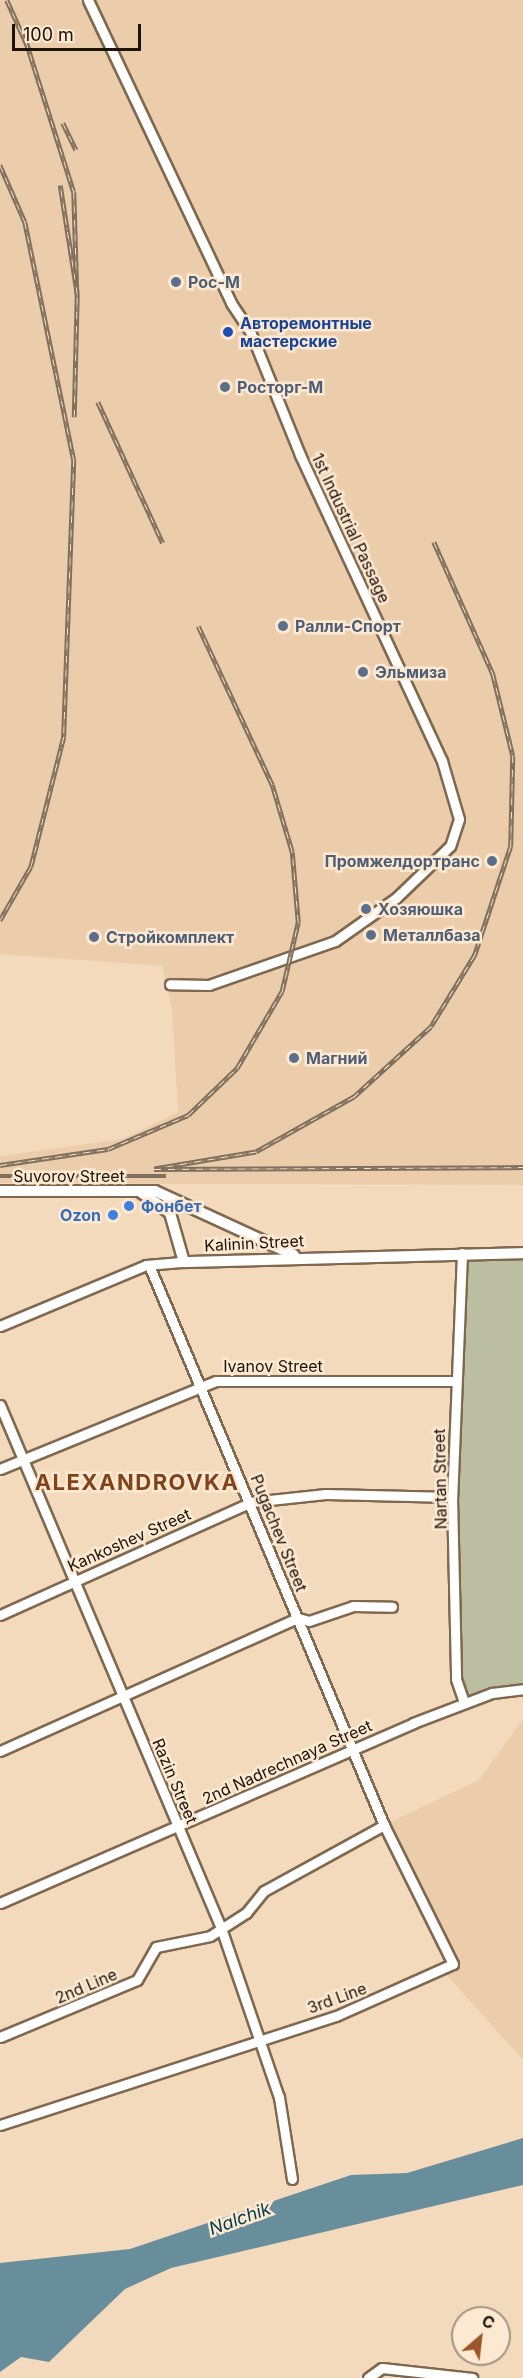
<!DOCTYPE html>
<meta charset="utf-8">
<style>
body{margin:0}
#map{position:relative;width:523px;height:2378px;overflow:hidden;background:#f4dabd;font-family:Inter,sans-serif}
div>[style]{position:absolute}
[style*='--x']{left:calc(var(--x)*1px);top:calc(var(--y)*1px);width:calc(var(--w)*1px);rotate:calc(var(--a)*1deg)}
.built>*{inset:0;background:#eccdab}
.green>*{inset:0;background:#bbbea1}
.water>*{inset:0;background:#688e9b}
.roads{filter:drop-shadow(2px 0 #7f684e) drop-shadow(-2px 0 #7f684e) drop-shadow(0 2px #7f684e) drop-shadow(0 -2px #7f684e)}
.minor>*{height:9px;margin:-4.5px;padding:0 4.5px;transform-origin:4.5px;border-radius:4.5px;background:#fff}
.major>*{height:10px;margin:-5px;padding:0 5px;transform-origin:5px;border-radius:5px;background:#fff}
.rail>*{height:4.5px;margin-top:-2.25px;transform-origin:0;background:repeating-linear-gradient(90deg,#fde8d1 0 7px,#81705d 0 14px);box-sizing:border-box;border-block:2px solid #81705d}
.dots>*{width:16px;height:16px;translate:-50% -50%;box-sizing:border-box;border:3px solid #fde8d1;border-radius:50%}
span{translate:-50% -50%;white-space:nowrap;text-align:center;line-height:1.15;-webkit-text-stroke:5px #fde8d1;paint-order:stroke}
.service-label{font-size:16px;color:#4e5e75;font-weight:700}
.left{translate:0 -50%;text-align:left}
.right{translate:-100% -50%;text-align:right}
.transit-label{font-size:16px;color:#164399;font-weight:700}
.street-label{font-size:16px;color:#1c1309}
.shop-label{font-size:16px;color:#366cbe;font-weight:700}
.water-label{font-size:18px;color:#003b4a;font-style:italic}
.district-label{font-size:22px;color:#81441a;font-weight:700;letter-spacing:1.5px}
.north{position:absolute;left:451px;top:2306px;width:60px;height:60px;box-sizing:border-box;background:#fde8d1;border:2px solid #a39381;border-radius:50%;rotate:28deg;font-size:16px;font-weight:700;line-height:24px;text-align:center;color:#1c1309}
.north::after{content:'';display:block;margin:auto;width:21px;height:27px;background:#9a5529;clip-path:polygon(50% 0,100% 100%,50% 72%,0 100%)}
.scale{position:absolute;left:12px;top:24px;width:129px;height:27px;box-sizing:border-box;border:3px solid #1c1309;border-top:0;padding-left:8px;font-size:18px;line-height:21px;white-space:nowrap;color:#1c1309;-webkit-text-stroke:4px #fde8d1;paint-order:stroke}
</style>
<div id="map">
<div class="built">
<div style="clip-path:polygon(0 0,523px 0,523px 1185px,0 1183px,0 1156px,123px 1139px,178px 1112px,172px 1010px,162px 966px,0 954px)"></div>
<div style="clip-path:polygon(523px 1719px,523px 2060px,444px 1972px,453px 1964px,384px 1825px,479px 1780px)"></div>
</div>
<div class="green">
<div style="clip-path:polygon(462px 1253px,523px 1253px,523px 1689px,464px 1702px,456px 1679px,455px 1381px)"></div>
</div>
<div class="water">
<div style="clip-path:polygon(523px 2138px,523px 2185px,171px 2268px,125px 2289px,49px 2362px,21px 2357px,0 2372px,0 2263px,130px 2249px,351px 2175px,407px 2173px)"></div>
</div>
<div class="roads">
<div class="minor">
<div style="--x:88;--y:0;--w:335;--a:64.7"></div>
<div style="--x:231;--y:303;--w:34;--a:56"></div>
<div style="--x:250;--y:331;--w:134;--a:68"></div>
<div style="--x:300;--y:455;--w:337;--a:65.1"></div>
<div style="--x:442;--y:761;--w:60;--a:73.7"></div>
<div style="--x:459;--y:819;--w:28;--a:108"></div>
<div style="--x:450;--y:846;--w:75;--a:136.1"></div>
<div style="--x:396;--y:898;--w:75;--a:144.8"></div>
<div style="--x:335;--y:941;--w:133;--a:160.8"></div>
<div style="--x:209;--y:985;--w:39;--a:-179"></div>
<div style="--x:462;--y:1253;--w:244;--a:92.3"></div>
<div style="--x:452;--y:1497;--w:182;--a:88.7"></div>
<div style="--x:456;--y:1679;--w:24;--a:71"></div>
<div style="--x:0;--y:1326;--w:158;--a:-22.7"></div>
<div style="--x:146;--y:1265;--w:38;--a:-5"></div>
<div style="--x:0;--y:1405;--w:568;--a:67.09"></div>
<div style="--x:221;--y:1928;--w:179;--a:71.1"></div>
<div style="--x:279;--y:2097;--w:83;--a:81"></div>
<div style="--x:0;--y:1469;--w:233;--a:-22.2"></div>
<div style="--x:216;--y:1381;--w:239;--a:0"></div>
<div style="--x:0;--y:1615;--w:275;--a:-24.2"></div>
<div style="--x:251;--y:1502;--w:75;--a:-6.1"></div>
<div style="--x:326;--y:1494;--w:126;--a:1.4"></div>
<div style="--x:0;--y:1751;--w:326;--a:-24.1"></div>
<div style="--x:298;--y:1618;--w:11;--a:15"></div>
<div style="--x:309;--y:1621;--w:46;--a:-18.8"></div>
<div style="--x:353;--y:1606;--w:39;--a:1"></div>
<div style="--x:0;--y:1903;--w:451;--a:-23.5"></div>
<div style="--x:413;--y:1723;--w:85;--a:-20.8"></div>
<div style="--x:492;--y:1693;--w:31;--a:-7"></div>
<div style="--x:0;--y:2037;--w:148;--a:-22.6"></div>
<div style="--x:137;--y:1980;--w:38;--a:-60"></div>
<div style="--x:156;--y:1947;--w:55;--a:-11.5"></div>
<div style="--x:210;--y:1936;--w:43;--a:-32.6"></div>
<div style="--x:246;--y:1913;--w:28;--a:-51"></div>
<div style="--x:264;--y:1891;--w:137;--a:-28.8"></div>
<div style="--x:0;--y:2125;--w:353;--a:-18"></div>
<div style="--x:336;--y:2016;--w:128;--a:-24"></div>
<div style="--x:453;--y:1964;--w:155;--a:-116.4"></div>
<div style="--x:384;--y:1825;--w:607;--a:-112.77"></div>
<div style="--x:368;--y:2378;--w:17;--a:-36"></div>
<div style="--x:382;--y:2368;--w:91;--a:6.3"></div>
</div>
<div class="major">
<div style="--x:0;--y:1191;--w:155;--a:0"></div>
<div style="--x:155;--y:1191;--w:153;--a:24.7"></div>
<div style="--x:139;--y:1191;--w:38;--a:35"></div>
<div style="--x:170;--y:1213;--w:51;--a:74.1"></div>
<div style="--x:184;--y:1262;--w:339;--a:-1.5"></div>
</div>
</div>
<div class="rail">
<div style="--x:7;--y:0;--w:54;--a:65.8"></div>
<div style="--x:26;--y:41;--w:158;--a:72.4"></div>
<div style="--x:74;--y:192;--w:102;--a:88.3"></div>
<div style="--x:77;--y:294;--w:110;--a:-98.9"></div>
<div style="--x:63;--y:123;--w:30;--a:64"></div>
<div style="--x:0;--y:165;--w:62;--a:66.3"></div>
<div style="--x:25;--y:222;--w:243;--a:78.4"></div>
<div style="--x:74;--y:460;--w:277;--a:92.1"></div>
<div style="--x:64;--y:737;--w:134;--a:104.2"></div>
<div style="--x:31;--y:867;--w:62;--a:119.9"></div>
<div style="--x:98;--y:402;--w:155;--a:65.3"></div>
<div style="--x:74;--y:417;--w:123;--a:-88.6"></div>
<div style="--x:434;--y:542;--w:145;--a:65.9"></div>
<div style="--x:493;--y:674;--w:84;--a:76.3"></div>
<div style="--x:513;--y:756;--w:90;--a:91.3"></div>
<div style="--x:511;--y:846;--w:115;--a:108.3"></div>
<div style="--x:475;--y:955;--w:84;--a:121.4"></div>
<div style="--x:431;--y:1027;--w:104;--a:137.7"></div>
<div style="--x:354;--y:1097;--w:112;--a:150.7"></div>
<div style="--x:256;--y:1152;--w:103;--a:170.5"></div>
<div style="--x:154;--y:1169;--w:369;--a:-0.3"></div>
<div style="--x:0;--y:1165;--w:109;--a:-8.4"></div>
<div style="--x:108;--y:1149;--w:87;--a:-23"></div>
<div style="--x:188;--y:1115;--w:68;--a:-43.8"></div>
<div style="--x:237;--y:1068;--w:89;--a:-59.7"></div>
<div style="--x:282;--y:991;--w:71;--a:-76.9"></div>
<div style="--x:298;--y:922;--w:70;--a:-94.9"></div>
<div style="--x:292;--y:852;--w:70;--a:-106.6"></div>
<div style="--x:272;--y:785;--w:175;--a:-115"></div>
<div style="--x:0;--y:1176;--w:166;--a:0"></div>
</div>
<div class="dots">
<div style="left:176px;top:282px;background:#5c6f8a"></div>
<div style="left:228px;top:332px;background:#1a4fb4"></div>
<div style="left:225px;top:387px;background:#5c6f8a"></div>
<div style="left:283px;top:626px;background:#5c6f8a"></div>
<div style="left:363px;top:672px;background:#5c6f8a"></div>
<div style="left:492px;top:861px;background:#5c6f8a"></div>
<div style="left:366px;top:909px;background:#5c6f8a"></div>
<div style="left:371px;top:935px;background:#5c6f8a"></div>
<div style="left:94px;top:937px;background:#5c6f8a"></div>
<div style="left:294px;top:1058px;background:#5c6f8a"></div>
<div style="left:129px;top:1206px;background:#3f7fe0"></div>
<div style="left:113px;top:1215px;background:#3f7fe0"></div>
</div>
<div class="service-label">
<span class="left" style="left:188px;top:282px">Рос-М</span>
<span class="left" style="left:237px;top:387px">Росторг-М</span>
<span class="left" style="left:295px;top:626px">Ралли-Спорт</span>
<span class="left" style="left:375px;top:672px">Эльмиза</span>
<span class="right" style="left:480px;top:861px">Промжелдортранс</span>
<span class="left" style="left:378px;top:909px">Хозяюшка</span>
<span class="left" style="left:383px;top:935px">Металлбаза</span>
<span class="left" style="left:106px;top:937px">Стройкомплект</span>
<span class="left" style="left:306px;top:1058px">Магний</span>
</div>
<div class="transit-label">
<span class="left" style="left:240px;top:332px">Авторемонтные<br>мастерские</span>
</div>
<div class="street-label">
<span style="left:351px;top:528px;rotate:65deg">1st Industrial Passage</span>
<span style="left:69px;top:1176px">Suvorov Street</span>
<span style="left:254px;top:1243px;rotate:-3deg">Kalinin Street</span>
<span style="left:273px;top:1366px">Ivanov Street</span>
<span style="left:440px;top:1479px;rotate:-91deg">Nartan Street</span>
<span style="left:279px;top:1533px;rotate:68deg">Pugachev Street</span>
<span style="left:129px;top:1540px;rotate:-24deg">Kankoshev Street</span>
<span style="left:287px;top:1762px;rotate:-24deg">2nd Nadrechnaya Street</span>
<span style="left:175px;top:1781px;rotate:67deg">Razin Street</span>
<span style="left:86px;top:1986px;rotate:-23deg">2nd Line</span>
<span style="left:337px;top:1998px;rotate:-20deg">3rd Line</span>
</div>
<div class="shop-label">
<span class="left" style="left:141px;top:1206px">Фонбет</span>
<span class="right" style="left:101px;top:1215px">Ozon</span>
</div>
<div class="water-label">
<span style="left:240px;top:2219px;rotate:-20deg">Nalchik</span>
</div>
<div class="district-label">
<span style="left:137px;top:1483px">ALEXANDROVKA</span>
</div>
<div class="north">С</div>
<div class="scale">100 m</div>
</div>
